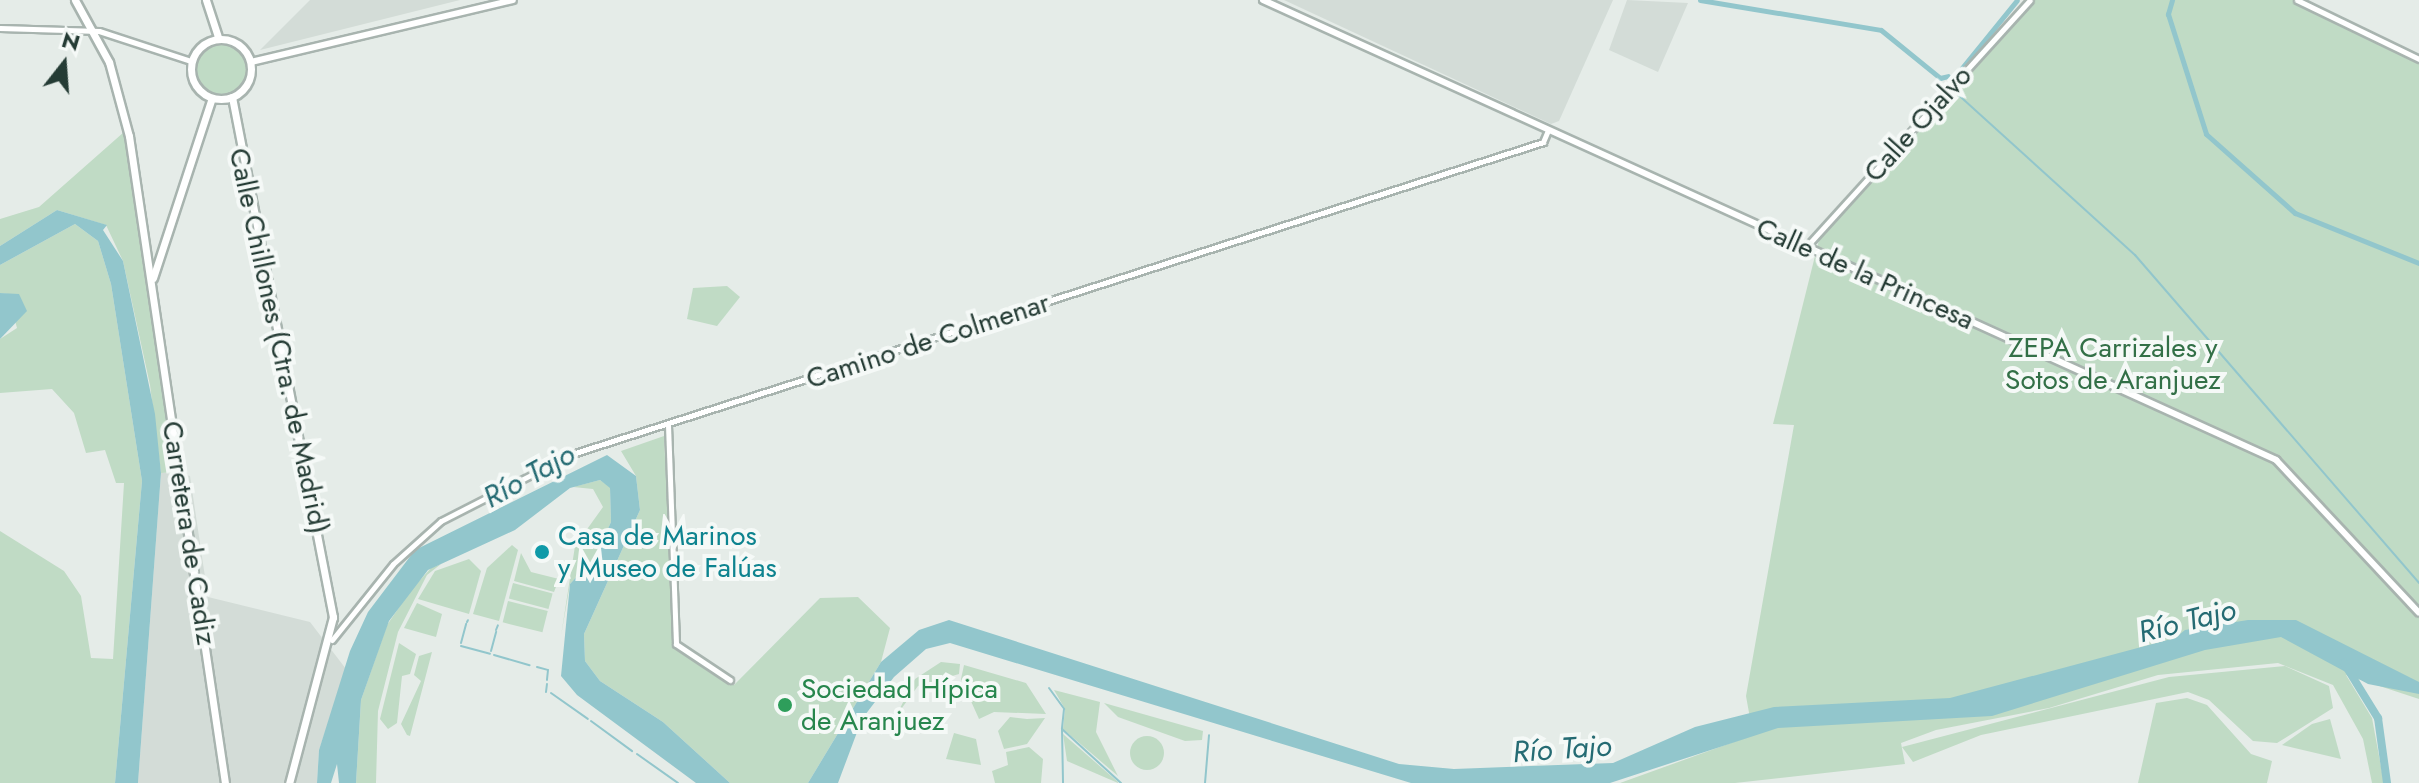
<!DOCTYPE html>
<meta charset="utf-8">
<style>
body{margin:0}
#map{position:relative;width:2419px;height:783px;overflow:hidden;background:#e5ece8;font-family:Jost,sans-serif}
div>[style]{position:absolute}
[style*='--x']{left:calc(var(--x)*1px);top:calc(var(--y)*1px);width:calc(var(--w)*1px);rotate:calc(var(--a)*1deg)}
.built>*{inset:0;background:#d3dcd7}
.green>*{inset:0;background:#c0dbc5;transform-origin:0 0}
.round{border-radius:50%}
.water>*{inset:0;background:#92c6cc}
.stream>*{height:2px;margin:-1px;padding:0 1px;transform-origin:1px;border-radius:1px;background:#92c6cc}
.canal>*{height:5px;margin:-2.5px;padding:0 2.5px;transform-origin:2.5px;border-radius:2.5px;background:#92c6cc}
.river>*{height:8px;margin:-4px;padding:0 4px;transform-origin:4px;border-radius:4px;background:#92c6cc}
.roads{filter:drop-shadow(2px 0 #a8b4af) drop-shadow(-2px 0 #a8b4af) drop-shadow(0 2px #a8b4af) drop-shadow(0 -2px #a8b4af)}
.minor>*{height:5px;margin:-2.5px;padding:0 2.5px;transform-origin:2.5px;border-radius:2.5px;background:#fff}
.tertiary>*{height:6px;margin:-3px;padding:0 3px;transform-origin:3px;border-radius:3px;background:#fff}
.secondary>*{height:7px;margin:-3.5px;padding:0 3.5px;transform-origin:3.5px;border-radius:3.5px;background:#fff}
.secondary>.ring{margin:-3.5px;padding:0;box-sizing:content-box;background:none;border:7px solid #fff;border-radius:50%}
.dots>*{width:22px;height:22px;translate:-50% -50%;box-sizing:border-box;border:4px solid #f5f9f7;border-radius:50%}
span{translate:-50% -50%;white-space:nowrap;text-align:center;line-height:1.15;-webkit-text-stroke:8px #f5f9f7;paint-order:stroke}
.street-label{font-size:28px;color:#253c35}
.park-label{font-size:28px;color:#337047}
.culture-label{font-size:28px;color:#0d838f}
.left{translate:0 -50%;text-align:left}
.leisure-label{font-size:28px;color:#27864d}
.water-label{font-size:30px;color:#256b73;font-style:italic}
.north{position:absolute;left:24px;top:24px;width:80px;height:80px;-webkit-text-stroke:6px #f5f9f7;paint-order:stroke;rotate:17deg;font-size:22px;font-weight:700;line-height:32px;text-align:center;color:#253c35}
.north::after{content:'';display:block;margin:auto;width:28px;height:36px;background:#253c35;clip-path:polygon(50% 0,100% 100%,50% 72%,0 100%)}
</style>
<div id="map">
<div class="built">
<div style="clip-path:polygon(310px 0,460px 0,260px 50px)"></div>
<div style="clip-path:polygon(1284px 0,1613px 0,1559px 121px,1551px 124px)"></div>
<div style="clip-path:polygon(1627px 0,1688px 3px,1658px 72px,1609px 50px)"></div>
<div style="clip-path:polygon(176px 472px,190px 476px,208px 597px,310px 622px,346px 669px,319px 750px,317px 783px,138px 783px,161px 473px)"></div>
</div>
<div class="green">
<div style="clip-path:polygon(2025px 0,2295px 0,2419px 62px,2419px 699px,2346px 675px,2372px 718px,2384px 783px,2372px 783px,2363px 739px,2333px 685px,2278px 663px,2158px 675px,2049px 708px,1936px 730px,1901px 743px,1905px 764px,1735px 783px,1620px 783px,1753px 735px,1746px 696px,1794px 425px,1773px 424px,1821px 232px)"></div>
<div class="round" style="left:194px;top:42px;width:54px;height:54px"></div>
<div style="clip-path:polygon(124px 132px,147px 275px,176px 472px,161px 473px,150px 385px,123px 261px,106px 225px,57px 210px,0 246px,0 219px,39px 207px)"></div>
<div style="clip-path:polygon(75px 224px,98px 241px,111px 284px,142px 481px,115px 783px,0 783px,0 531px,64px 571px,81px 596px,91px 658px,113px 659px,124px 483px,116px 483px,105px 450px,86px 453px,74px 413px,52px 389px,0 393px,0 339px,17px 328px,8px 294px,0 293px,0 265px)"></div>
<div style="clip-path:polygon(727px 286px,740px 297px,717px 326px,687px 319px,693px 288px)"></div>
<div style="clip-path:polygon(664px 436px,674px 645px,734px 685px,820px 598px,858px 597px,890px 628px,881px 662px,808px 783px,730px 783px,663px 722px,600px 681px,585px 661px,584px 634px,640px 510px,636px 476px,621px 451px)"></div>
<div style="clip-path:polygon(600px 480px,610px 487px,611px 522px,595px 558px,570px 584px,561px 636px,575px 546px,603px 507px,593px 489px,573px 487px)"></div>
<div style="clip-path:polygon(512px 545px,518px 550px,499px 621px,473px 614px,487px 568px)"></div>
<div style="clip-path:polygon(521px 553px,531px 572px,559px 579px,554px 592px,514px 581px)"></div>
<div style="clip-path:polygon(469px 559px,481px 571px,469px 614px,418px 599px,435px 571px)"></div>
<div style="clip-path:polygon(441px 564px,427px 575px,398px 632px,378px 711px,376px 783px,356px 783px,361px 700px,387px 625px,411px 590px,431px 568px)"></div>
<div style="left:513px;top:583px;width:41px;height:16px;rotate:15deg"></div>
<div style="left:508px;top:601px;width:41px;height:22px;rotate:14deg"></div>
<div style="clip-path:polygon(417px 603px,442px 614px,436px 637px,404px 628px)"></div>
<div style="clip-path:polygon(399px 643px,416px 654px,410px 674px,402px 676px,397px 723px,388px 729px,380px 719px)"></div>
<div style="clip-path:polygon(432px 652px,410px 736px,407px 735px,401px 724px,421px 681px,414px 675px,419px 656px)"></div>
<div style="clip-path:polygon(941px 662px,960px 664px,959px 674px,918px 686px,896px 716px,915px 679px)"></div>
<div style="clip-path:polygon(964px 665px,1026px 683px,1046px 714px,994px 712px,979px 719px,961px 679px)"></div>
<div style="clip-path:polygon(2285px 666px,2329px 686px,2333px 708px,2277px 743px,2253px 741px,2209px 700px,2188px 692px,1981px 735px,1913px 762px,1902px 747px,2169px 677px)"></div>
<div style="clip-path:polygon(1054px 690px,1100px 702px,1096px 732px,1118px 776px,1063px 729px,1065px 709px)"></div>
<div style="clip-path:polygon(2187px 698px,2207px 705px,2251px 754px,2272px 761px,2267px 783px,2138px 783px,2156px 703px)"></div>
<div style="clip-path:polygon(1104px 703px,1203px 731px,1202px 740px,1185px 741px,1118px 717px)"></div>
<div style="clip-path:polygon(1010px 717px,1027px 719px,1045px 718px,1027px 744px,1004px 749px,998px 731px)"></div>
<div style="clip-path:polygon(2330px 719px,2341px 759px,2282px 745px,2312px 724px)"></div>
<div style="clip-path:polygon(954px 733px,976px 739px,981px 765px,946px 759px)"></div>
<div style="clip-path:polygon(1063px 734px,1118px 782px,1118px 783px,1067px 761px)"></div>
<div class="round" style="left:1130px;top:736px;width:34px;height:34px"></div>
<div style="clip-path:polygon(1029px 747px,1043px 759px,1041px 783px,995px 783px,992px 771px,1008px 765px,1006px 752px)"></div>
</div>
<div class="water">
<div style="clip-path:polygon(57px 210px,107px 225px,103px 230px,123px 261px,155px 414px,161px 473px,138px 783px,115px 783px,142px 481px,111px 284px,98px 241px,75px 224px,0 265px,0 246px)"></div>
<div style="clip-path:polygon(0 293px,19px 294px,27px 311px,0 339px)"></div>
<div style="clip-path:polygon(607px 455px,636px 476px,640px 510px,584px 634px,585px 661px,600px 681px,663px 722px,730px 783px,696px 783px,577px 695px,561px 676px,570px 584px,595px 557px,611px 522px,610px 488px,600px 480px,570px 488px,515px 530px,428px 570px,389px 621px,361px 700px,356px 783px,339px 783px,337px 764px,331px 783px,317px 783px,319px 750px,350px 651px,368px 612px,415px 550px)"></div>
<div style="clip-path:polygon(949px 620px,1399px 764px,1454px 769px,1613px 763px,1695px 727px,1774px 707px,1950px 698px,2175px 638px,2185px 630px,2248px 620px,2296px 620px,2419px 682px,2419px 694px,2368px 684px,2281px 637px,2205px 650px,1992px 716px,1778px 728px,1610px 783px,1411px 783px,950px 643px,926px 649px,894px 677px,862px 719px,838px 783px,808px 783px,881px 662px,919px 630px)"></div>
</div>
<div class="stream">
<div style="--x:1953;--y:90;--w:246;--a:42.2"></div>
<div style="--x:2135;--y:255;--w:434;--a:49.1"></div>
<div style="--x:467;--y:622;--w:2;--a:-63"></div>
<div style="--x:496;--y:630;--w:5;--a:-68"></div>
<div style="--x:461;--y:643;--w:20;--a:-75"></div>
<div style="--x:461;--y:646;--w:30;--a:15"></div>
<div style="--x:491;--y:651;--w:20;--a:-75"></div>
<div style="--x:494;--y:655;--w:37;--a:16"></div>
<div style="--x:537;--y:667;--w:11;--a:15"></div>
<div style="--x:548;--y:670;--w:10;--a:96"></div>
<div style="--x:1049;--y:688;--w:26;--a:54"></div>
<div style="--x:1064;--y:709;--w:20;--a:96"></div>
<div style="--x:1062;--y:729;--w:80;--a:42.5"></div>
<div style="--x:546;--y:692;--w:8;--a:-83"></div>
<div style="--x:551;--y:693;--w:45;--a:35.1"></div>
<div style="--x:591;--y:721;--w:51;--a:36.2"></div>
<div style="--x:1062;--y:729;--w:54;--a:88.9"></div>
<div style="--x:637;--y:754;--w:50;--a:35.3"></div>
<div style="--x:1205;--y:783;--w:48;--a:-85.2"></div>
</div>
<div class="canal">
<div style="--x:1700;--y:0;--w:183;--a:9.4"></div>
<div style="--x:1881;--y:30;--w:76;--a:39.1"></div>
<div style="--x:1940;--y:78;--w:8;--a:-14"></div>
<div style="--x:2172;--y:0;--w:15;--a:106"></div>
<div style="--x:2168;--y:14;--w:126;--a:72.4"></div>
<div style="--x:2206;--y:134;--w:119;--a:41.6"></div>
<div style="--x:2295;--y:213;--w:134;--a:22"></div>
<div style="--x:1948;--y:85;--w:109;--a:-50.9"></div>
</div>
<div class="river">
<div style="--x:2344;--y:663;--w:65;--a:58.3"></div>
<div style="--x:2378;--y:718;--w:66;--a:82.1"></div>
</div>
<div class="roads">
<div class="minor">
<div style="--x:2297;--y:0;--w:136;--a:25.8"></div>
<div style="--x:0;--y:28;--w:99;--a:1.7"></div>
<div style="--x:99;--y:31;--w:97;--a:18.1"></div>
<div style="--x:1806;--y:247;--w:333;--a:-47.8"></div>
<div style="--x:668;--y:425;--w:219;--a:87.9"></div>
<div style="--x:676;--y:644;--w:65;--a:33.7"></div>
<div style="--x:332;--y:640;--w:97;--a:-51.2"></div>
<div style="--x:393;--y:564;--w:64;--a:-41.9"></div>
<div style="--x:441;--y:521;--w:147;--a:-27.1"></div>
<div style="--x:572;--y:454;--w:1020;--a:-17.81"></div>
<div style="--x:1543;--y:142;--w:13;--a:-67"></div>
</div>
<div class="tertiary">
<div style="--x:1263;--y:0;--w:1113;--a:24.42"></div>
<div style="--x:2276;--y:460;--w:209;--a:46.9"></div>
<div style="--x:251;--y:62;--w:269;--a:-13.3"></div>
</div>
<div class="secondary">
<div style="--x:75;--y:0;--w:71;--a:61.3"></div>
<div style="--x:109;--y:62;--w:77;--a:74.9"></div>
<div style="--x:129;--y:136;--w:654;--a:81.56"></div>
<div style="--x:206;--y:0;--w:40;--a:72"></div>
<div class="ring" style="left:191px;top:39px;width:53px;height:53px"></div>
<div style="--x:232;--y:97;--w:530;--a:79.01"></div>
<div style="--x:333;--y:617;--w:172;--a:104.8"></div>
<div style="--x:153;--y:278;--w:189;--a:-71.9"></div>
</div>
</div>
<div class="dots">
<div style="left:542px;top:552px;background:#0f9aa8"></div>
<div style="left:785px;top:705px;background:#2e9e5b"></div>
</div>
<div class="street-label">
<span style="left:1918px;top:124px;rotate:-48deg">Calle Ojalvo</span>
<span style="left:1865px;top:274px;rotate:24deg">Calle de la Princesa</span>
<span style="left:279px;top:341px;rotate:78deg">Calle Chillones (Ctra. de Madrid)</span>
<span style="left:928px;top:341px;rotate:-18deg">Camino de Colmenar</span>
<span style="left:189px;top:533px;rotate:81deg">Carretera de Cadiz</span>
</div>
<div class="park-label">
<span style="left:2113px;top:364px">ZEPA Carrizales y<br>Sotos de Aranjuez</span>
</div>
<div class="culture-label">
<span class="left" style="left:558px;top:552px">Casa de Marinos<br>y Museo de Falúas</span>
</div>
<div class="leisure-label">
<span class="left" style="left:801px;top:705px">Sociedad Hípica<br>de Aranjuez</span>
</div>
<div class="water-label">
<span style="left:529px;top:476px;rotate:-29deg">Río Tajo</span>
<span style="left:2187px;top:621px;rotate:-14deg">Río Tajo</span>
<span style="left:1562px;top:749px;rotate:-4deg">Río Tajo</span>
</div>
<div class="north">N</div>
</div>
